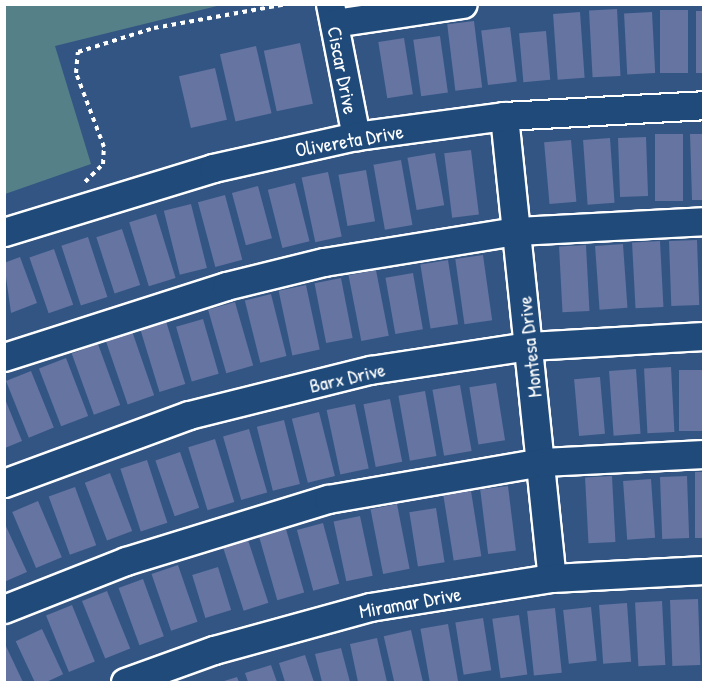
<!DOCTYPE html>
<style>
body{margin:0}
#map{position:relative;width:708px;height:687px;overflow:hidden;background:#325584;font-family:"Patrick Hand",sans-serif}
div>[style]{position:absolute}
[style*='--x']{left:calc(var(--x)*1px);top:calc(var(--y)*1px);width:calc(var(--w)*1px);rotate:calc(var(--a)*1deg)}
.green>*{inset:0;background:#568088}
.building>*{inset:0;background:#6574a0;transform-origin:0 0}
.path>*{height:4px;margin-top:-2px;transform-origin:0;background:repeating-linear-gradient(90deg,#fff 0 4.5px,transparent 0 9px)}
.roads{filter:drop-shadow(2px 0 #fff) drop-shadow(-2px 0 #fff) drop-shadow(0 2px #fff) drop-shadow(0 -2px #fff)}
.minor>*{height:27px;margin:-13.5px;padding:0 13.5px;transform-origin:13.5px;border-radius:13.5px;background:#1f4a7a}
span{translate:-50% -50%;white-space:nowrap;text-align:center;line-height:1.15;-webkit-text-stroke:5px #1f4a7a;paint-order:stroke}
.street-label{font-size:20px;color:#fff}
.frame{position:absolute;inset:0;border:6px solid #fff;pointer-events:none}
</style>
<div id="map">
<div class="green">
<div style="clip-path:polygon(4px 5px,5px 4px,221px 5px,55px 46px,91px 164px,5px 194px)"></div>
</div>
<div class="building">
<div style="left:617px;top:9px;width:67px;height:28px;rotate:87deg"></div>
<div style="left:660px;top:10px;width:28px;height:63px"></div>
<div style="left:696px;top:11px;width:8px;height:62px"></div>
<div style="left:580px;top:12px;width:66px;height:27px;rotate:86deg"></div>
<div style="left:652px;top:12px;width:61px;height:28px;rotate:87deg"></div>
<div style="left:474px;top:21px;width:67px;height:27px;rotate:83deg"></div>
<div style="left:510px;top:27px;width:55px;height:29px;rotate:83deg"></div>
<div style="left:546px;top:31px;width:49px;height:27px;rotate:85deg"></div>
<div style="left:440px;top:36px;width:57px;height:27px;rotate:82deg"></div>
<div style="left:404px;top:38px;width:57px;height:26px;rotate:81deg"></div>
<div style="left:300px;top:43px;width:62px;height:37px;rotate:78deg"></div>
<div style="left:256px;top:46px;width:69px;height:37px;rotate:77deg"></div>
<div style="left:215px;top:68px;width:53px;height:37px;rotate:77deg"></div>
<div style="left:655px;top:134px;width:28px;height:67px"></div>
<div style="clip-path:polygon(690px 134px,704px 134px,704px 200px,692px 200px)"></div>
<div style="left:646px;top:137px;width:59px;height:28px;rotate:88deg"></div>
<div style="left:610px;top:138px;width:65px;height:27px;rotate:86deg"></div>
<div style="left:571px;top:140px;width:62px;height:27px;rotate:85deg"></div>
<div style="left:471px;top:150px;width:65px;height:27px;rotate:83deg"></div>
<div style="left:435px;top:153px;width:53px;height:28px;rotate:80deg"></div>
<div style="left:401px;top:160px;width:66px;height:28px;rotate:80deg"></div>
<div style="left:366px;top:170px;width:52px;height:28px;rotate:80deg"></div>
<div style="left:328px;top:172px;width:66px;height:27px;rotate:78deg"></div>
<div style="left:295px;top:183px;width:60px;height:28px;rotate:76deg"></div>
<div style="left:258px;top:186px;width:54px;height:27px;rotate:75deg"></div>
<div style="left:225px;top:195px;width:67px;height:28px;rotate:75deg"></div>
<div style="left:191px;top:204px;width:66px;height:28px;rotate:76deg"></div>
<div style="left:156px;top:214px;width:67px;height:28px;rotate:73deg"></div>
<div style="left:122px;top:229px;width:59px;height:27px;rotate:72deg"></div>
<div style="left:88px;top:237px;width:63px;height:28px;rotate:72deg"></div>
<div style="left:697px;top:240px;width:65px;height:28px;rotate:88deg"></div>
<div style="left:660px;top:241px;width:66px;height:28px;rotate:87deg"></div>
<div style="left:623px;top:244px;width:64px;height:28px;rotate:86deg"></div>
<div style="left:586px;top:245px;width:66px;height:27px;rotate:87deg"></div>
<div style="left:54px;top:249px;width:59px;height:26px;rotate:71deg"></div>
<div style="left:483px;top:255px;width:66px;height:28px;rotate:82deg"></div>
<div style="clip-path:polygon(20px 257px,37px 303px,11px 313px,4px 263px)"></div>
<div style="left:448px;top:260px;width:65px;height:28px;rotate:81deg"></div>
<div style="left:376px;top:270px;width:67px;height:28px;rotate:79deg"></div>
<div style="left:413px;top:273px;width:57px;height:28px;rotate:80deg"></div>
<div style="left:341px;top:278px;width:61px;height:27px;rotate:79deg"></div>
<div style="left:306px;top:285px;width:66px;height:28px;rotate:78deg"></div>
<div style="left:271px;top:294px;width:64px;height:27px;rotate:76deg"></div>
<div style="left:235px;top:302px;width:66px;height:28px;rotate:74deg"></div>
<div style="left:203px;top:319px;width:57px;height:28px;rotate:74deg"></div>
<div style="left:166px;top:321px;width:66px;height:27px;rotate:73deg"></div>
<div style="left:132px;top:331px;width:68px;height:28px;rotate:71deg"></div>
<div style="left:98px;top:344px;width:65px;height:28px;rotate:70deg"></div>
<div style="left:66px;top:358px;width:62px;height:29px;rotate:69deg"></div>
<div style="left:671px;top:367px;width:65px;height:27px;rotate:87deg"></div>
<div style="left:636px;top:369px;width:65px;height:27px;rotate:86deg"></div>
<div style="left:704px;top:370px;width:61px;height:25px;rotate:90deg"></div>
<div style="left:31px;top:371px;width:61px;height:27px;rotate:68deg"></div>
<div style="left:600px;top:377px;width:57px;height:26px;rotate:85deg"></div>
<div style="left:496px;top:383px;width:58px;height:27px;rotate:81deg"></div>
<div style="left:460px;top:385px;width:67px;height:28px;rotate:80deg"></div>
<div style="left:425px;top:391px;width:66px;height:27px;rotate:80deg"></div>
<div style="clip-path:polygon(5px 399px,22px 441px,5px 448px)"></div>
<div style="left:390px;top:399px;width:64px;height:27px;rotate:79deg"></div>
<div style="left:355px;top:404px;width:66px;height:29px;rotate:78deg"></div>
<div style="left:319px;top:412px;width:66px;height:28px;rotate:76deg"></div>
<div style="left:284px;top:420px;width:66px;height:28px;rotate:76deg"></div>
<div style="left:249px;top:429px;width:66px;height:27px;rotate:74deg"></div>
<div style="left:215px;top:439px;width:66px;height:28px;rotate:73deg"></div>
<div style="left:180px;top:452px;width:59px;height:26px;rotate:71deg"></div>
<div style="left:147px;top:460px;width:66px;height:28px;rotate:72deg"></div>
<div style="left:695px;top:472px;width:9px;height:66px"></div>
<div style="left:110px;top:473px;width:62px;height:27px;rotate:69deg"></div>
<div style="left:612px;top:476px;width:66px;height:27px;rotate:87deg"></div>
<div style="left:687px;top:476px;width:62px;height:27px;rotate:88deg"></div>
<div style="left:651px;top:479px;width:59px;height:28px;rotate:86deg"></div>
<div style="left:508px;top:486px;width:65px;height:28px;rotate:83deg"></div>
<div style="left:75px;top:487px;width:62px;height:28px;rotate:70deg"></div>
<div style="left:471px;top:491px;width:66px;height:28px;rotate:81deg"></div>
<div style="left:38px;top:501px;width:61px;height:28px;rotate:67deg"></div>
<div style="left:397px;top:504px;width:66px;height:27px;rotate:79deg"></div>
<div style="left:436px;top:508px;width:55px;height:27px;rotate:81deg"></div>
<div style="left:360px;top:516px;width:61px;height:27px;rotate:78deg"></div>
<div style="clip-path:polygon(4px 522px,27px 572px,4px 582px)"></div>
<div style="left:323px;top:523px;width:63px;height:27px;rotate:75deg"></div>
<div style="left:286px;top:529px;width:66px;height:28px;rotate:74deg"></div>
<div style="left:248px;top:540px;width:66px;height:26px;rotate:72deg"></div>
<div style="left:178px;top:565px;width:60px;height:28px;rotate:71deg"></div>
<div style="left:218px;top:567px;width:45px;height:27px;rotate:73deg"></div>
<div style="left:143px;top:579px;width:61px;height:26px;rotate:70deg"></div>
<div style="left:107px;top:591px;width:62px;height:27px;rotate:68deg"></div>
<div style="left:698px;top:599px;width:66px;height:28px;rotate:88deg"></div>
<div style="left:662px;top:601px;width:64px;height:27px;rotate:87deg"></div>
<div style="left:627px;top:603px;width:59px;height:28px;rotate:86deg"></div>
<div style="left:72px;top:605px;width:61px;height:28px;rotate:68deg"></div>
<div style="left:591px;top:607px;width:54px;height:28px;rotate:84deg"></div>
<div style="left:555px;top:608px;width:65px;height:28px;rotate:84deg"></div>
<div style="left:519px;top:615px;width:60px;height:27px;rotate:82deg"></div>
<div style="left:483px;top:618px;width:53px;height:28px;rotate:81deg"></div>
<div style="left:448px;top:624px;width:59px;height:28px;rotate:80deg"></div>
<div style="left:42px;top:629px;width:50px;height:29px;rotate:65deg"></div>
<div style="left:411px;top:630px;width:53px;height:28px;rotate:77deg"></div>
<div style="clip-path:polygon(377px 638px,387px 682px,358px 682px,350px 644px)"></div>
<div style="clip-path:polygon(4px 642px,23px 682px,4px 682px)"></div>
<div style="clip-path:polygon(341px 648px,350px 682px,322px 682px,315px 654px)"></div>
<div style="clip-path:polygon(305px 655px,314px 682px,285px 682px,279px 663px)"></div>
<div style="clip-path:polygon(271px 665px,277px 682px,248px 682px,245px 673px)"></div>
<div style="clip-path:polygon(237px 677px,239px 682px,221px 682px)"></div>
</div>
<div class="path">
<div style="--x:85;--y:182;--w:25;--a:-45"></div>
<div style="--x:103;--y:164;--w:17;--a:-87"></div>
<div style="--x:104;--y:147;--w:79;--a:-110.7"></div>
<div style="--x:76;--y:73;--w:21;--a:-85"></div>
<div style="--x:78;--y:52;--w:80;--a:-17.5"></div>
<div style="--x:154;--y:28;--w:135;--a:-10.2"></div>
</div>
<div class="roads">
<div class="minor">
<div style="--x:330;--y:4;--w:135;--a:78.9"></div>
<div style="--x:334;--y:23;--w:130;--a:-8.4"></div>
<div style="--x:504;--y:116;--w:464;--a:84.1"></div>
<div style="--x:4;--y:232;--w:219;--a:-17"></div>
<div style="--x:213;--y:168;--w:147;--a:-12.6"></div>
<div style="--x:356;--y:136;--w:149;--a:-7.7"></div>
<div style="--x:504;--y:116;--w:200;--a:-3.1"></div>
<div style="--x:4;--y:357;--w:233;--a:-17.7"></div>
<div style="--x:226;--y:286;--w:101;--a:-13.8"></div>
<div style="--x:324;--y:262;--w:194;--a:-9.2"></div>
<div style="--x:516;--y:231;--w:188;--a:-3"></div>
<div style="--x:4;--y:483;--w:197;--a:-20.2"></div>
<div style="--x:189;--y:415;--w:187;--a:-14"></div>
<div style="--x:370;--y:370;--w:161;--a:-8.6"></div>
<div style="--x:529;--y:346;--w:175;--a:-3.3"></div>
<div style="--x:4;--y:609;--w:131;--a:-21.5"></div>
<div style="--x:126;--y:561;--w:211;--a:-17.1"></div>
<div style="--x:328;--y:499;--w:217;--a:-9.8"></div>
<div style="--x:542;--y:462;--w:162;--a:-2.8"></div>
<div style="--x:125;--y:682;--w:95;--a:-19.8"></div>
<div style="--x:214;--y:650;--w:162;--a:-15.4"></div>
<div style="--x:370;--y:607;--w:184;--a:-9.1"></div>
<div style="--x:552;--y:578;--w:152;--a:-3"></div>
</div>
</div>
<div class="street-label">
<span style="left:343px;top:70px;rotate:79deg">Ciscar Drive</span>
<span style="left:349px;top:140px;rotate:-10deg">Olivereta Drive</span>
<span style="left:529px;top:347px;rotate:-96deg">Montesa Drive</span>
<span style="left:347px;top:377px;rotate:-13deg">Barx Drive</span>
<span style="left:410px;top:602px;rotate:-10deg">Miramar Drive</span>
</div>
<div class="frame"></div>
</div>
